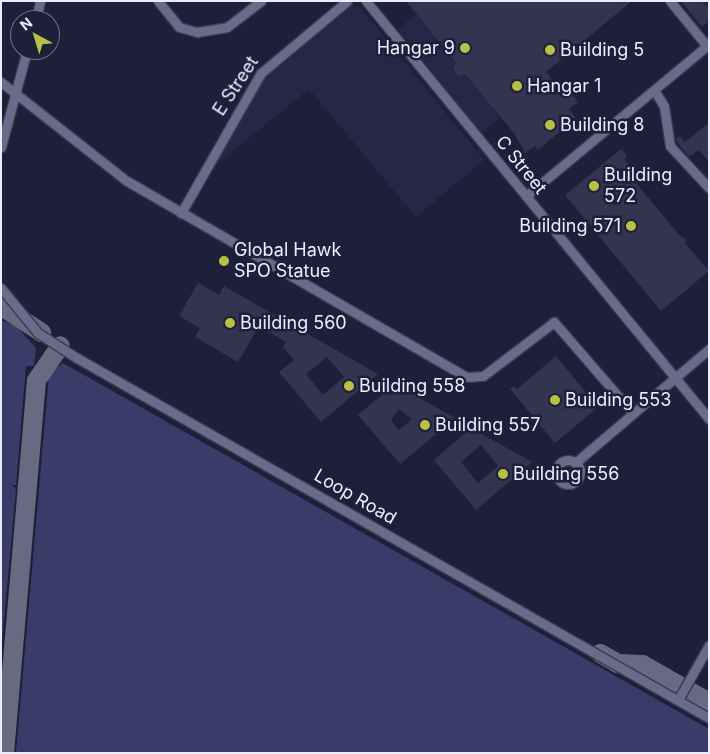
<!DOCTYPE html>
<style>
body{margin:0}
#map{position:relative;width:710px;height:754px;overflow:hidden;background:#1e1f39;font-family:Inter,sans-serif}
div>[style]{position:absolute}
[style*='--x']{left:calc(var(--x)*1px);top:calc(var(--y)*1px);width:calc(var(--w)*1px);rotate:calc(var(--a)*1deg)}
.built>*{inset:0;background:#262747}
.green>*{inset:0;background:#393c68}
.taxiway>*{height:19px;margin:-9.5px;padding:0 9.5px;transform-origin:9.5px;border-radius:9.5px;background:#686a81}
.building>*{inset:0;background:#333550}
.roads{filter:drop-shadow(1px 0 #3a3a50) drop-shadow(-1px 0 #3a3a50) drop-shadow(0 1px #3a3a50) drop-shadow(0 -1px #3a3a50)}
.minor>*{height:9px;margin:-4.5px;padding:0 4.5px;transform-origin:4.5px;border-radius:4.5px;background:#686b89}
.minor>.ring{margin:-4.5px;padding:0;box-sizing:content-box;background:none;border:9px solid #686b89;border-radius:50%}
.dots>*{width:14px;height:14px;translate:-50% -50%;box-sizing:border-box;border:2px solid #1e1f39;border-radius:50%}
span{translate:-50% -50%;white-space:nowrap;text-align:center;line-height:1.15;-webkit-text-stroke:5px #1e1f39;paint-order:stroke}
.poi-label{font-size:18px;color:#ebedff}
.right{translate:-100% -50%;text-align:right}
.left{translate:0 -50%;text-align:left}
.street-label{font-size:18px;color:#ebedff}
.frame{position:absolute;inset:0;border:2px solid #ebedff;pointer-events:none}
.north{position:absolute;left:10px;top:10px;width:50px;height:50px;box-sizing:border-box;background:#1e1f39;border:1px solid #707188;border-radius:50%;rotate:321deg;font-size:14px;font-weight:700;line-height:20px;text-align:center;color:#ebedff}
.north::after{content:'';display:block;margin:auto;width:18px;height:22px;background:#b9c046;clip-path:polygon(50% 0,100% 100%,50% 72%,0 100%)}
</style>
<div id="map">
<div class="built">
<div style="clip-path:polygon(350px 5px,359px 6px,484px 160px,416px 217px,309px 89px,211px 169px,265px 75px)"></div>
<div style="clip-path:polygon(416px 14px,456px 63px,453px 69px,465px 74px,501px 117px,481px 133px,398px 29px)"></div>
</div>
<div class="green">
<div style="clip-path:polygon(1px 320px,16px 326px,36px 348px,34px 366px,26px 366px,16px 485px,12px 485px,16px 489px,1px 653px)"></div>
<div style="clip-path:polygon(63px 363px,709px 729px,709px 753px,16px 753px,49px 374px)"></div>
</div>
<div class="taxiway">
<div style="--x:1;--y:306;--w:48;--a:33"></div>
<div style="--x:600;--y:653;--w:20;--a:30"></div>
<div style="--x:617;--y:663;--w:25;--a:2"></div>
<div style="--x:642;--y:664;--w:77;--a:29.6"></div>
<div style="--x:4;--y:753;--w:374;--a:-85.1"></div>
<div style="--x:36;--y:380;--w:42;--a:-55.6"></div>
</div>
<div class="building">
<div style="clip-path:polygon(406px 1px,632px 1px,546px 72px,567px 97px,571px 93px,578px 102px,569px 109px,576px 118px,538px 150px,535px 146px,525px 153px,514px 133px,465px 74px,459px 76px,453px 69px,456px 63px)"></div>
<div style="clip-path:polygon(681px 1px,703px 1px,709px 9px,709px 21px,702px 27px)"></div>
<div style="clip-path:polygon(709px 123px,709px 162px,699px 150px,689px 157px,675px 139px,680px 136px,685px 142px)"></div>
<div style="clip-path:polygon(621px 149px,627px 156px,624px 159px,631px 167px,631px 177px,680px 236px,687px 240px,684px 242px,709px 271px,661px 311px,565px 195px)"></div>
<div style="clip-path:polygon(evenodd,198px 283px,219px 295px,224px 286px,378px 374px,321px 422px,279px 372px,294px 360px,283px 347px,286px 342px,259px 326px,238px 362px,195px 337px,200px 328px,179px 316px,198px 283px,327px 357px,344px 377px,323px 395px,306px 374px,327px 357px)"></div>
<div style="clip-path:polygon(556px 356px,598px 407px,555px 443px,510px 389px,514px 386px,517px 389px)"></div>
<div style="clip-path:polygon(evenodd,395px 384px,455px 418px,400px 464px,358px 415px,395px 384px,399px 409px,412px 419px,399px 430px,391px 420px,399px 409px)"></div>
<div style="clip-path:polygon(evenodd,471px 428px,532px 462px,476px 510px,434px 460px,471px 428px,481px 445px,498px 466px,478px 483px,461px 462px,481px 445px)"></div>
</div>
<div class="roads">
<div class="minor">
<div style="--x:158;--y:1;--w:33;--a:51"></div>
<div style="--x:179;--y:27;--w:19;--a:16"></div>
<div style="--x:197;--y:32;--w:30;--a:-9"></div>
<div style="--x:227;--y:27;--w:43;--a:-37.4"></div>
<div style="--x:366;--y:1;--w:541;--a:50.63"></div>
<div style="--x:670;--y:1;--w:58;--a:50.6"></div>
<div style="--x:36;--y:20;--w:19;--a:-78"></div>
<div style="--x:1;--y:82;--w:160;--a:38.2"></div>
<div style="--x:127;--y:181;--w:392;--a:30"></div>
<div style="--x:467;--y:377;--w:16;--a:-4"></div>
<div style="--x:483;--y:376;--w:89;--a:-37.3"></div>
<div style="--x:554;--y:322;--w:119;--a:49.1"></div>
<div style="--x:654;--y:90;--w:19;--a:58"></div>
<div style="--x:664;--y:106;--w:40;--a:81.5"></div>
<div style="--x:670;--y:146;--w:57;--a:47.1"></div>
<div style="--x:1;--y:147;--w:100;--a:-75"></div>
<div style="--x:526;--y:196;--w:238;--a:-39.7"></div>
<div style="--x:181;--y:213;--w:161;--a:-60.3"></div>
<div style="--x:261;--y:73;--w:112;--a:-39.9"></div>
<div style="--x:1;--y:288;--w:58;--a:50.6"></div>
<div style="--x:38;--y:333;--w:46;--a:32.7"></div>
<div style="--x:77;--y:358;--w:727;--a:29.67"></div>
<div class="ring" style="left:556px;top:460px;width:15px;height:15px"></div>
<div style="--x:575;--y:463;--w:176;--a:-40.4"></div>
<div style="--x:678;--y:700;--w:63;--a:-60.6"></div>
</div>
</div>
<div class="dots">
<div style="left:465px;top:48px;background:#b9c046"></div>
<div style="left:550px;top:50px;background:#b9c046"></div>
<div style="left:517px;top:86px;background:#b9c046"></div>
<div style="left:550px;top:125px;background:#b9c046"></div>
<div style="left:594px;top:186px;background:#b9c046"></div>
<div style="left:631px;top:226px;background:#b9c046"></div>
<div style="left:224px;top:261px;background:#b9c046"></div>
<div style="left:230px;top:323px;background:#b9c046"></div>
<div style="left:349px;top:386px;background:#b9c046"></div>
<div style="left:555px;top:400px;background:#b9c046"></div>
<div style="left:425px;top:425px;background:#b9c046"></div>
<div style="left:503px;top:474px;background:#b9c046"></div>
</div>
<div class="poi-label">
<span class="right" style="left:455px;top:48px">Hangar 9</span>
<span class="left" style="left:560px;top:50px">Building 5</span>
<span class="left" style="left:527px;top:86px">Hangar 1</span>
<span class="left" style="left:560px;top:125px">Building 8</span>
<span class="left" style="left:604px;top:186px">Building<br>572</span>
<span class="right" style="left:621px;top:226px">Building 571</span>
<span class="left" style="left:234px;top:261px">Global Hawk<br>SPO Statue</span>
<span class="left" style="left:240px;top:323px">Building 560</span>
<span class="left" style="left:359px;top:386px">Building 558</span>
<span class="left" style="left:565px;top:400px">Building 553</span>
<span class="left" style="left:435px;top:425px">Building 557</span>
<span class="left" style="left:513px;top:474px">Building 556</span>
</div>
<div class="street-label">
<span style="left:236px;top:86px;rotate:-57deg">E Street</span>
<span style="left:521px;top:165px;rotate:51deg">C Street</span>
<span style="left:355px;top:497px;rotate:30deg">Loop Road</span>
</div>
<div class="frame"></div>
<div class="north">N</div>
</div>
